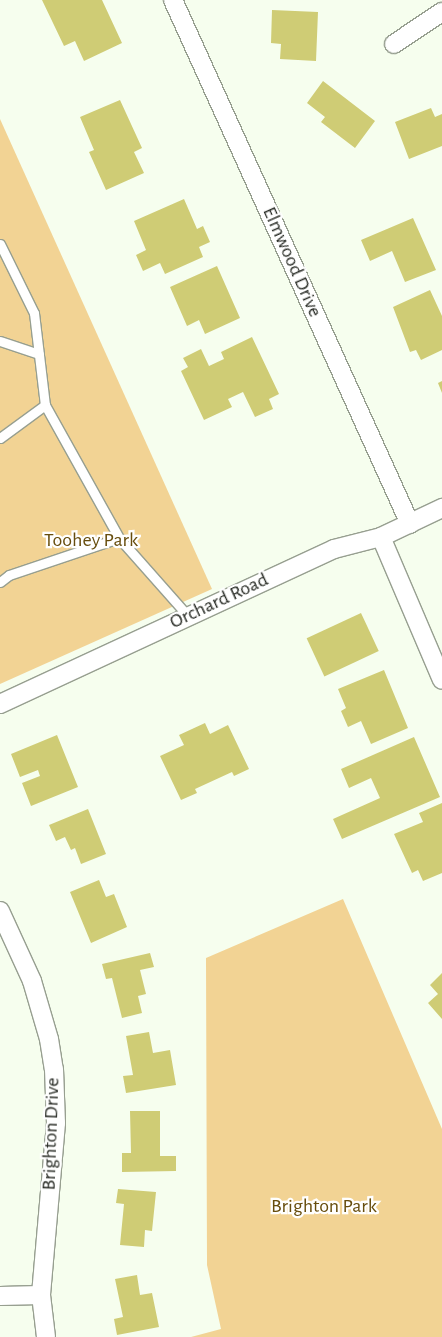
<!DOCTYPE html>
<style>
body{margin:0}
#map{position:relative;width:442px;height:1337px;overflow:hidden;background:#f6feee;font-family:"Alegreya Sans",sans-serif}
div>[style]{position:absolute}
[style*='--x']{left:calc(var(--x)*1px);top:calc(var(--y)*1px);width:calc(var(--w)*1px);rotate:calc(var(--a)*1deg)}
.green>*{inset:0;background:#f2d394}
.building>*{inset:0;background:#cfcc75;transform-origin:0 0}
.roads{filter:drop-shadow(1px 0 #979f90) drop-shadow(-1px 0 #979f90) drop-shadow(0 1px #979f90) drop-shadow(0 -1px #979f90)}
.service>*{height:9px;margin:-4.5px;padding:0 4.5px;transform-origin:4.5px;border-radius:4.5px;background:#fff}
.minor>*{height:18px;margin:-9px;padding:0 9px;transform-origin:9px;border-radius:9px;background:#fff}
span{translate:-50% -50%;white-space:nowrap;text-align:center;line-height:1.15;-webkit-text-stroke:4.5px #fff;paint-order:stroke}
.street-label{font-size:20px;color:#272a24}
.park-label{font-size:20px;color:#674d0d}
</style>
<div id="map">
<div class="green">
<div style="clip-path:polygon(0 119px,212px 589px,0 684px)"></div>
<div style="clip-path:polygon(343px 899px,442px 1129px,442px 1337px,191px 1337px,221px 1329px,207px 1265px,206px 958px)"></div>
</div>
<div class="building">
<div style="clip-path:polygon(42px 0,102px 0,122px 43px,84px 61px,75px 41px,64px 46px)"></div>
<div style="clip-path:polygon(272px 10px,318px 12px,316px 61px,280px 59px,281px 44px,271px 43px)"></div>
<div style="clip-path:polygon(323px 81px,375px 121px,355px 148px,321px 122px,325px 117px,307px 103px)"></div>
<div style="clip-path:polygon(120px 100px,142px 148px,134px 152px,144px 173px,106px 190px,89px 152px,94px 150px,80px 117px)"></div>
<div style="clip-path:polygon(431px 108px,435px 117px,442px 114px,442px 146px,409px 159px,395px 122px)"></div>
<div style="clip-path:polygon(184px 199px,197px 229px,203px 226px,210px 242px,199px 247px,203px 257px,165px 274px,160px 263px,143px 271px,136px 255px,146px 250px,134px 221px)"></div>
<div style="clip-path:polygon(413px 218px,436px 270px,405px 282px,392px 251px,370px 261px,361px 240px)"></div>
<div style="clip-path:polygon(217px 266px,240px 318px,205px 334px,199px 320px,187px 326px,170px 287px)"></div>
<div style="clip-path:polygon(430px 290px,442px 316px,442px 350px,421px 360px,416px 350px,410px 352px,393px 307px)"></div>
<div style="clip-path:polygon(252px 337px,279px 394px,269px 399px,273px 409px,255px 417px,243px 392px,228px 399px,232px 407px,204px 420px,181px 371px,188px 367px,183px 358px,201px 349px,209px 366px,224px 359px,221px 352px)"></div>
<div style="clip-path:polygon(442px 381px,442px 393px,438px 383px)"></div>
<div style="left:361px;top:613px;width:42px;height:60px;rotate:65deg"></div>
<div style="clip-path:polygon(384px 670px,408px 728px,371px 744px,361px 721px,348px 727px,341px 711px,346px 708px,338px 689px)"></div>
<div style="clip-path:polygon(205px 723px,210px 734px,228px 725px,249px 769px,234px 776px,232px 772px,195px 789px,197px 793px,181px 800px,160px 756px,184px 745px,179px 735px)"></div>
<div style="clip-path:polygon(57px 735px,78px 787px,31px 806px,22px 783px,40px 776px,38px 770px,20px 777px,11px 754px)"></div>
<div style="clip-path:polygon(414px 737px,440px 797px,342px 839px,333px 819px,380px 798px,371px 778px,349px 788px,341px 769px)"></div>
<div style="clip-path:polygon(442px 803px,442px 873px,423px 881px,418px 870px,412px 873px,394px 834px,423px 822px,419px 813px)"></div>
<div style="clip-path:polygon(88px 809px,106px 854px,81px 864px,75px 848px,71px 850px,65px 837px,56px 841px,49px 825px)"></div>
<div style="clip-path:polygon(99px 880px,106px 897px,114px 894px,127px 927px,91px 943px,70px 892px)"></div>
<div style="clip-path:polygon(150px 953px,154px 967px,140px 970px,146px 994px,138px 996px,142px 1013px,122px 1018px,112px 978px,106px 979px,102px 964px)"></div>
<div style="clip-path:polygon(442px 973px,442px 1019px,428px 1003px,438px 994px,430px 985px)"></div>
<div style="clip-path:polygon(149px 1032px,153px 1053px,170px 1050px,176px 1085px,126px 1093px,123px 1076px,133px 1075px,126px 1036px)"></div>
<div style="clip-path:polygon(130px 1111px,160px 1111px,160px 1156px,176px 1156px,176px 1171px,122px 1172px,122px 1153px,131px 1153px)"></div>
<div style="clip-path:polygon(118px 1189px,156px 1192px,152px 1231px,145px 1230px,144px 1247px,120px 1245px,124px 1204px,116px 1203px)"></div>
<div style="clip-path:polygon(137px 1275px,140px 1295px,152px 1293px,159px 1327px,117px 1335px,114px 1319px,123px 1317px,115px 1279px)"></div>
</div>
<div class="roads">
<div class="service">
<div style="--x:0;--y:244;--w:77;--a:63.8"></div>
<div style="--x:34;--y:313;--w:93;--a:83.2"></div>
<div style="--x:45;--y:405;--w:152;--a:60.9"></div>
<div style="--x:119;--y:538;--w:104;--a:48.5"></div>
<div style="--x:0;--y:341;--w:41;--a:18.4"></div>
<div style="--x:0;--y:438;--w:56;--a:-36.3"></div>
<div style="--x:0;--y:582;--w:11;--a:-38"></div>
<div style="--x:9;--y:575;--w:116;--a:-18.6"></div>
</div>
<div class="minor">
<div style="--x:173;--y:0;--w:575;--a:65.66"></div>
<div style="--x:394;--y:44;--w:58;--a:-33.7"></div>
<div style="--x:381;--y:537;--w:155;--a:66.9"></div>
<div style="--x:0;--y:704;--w:368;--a:-24.9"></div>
<div style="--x:334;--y:549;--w:49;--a:-14.3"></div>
<div style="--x:381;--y:537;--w:68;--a:-25.4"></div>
<div style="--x:0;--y:911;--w:77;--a:65.4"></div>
<div style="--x:32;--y:981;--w:60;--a:73.7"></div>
<div style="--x:49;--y:1039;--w:30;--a:81"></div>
<div style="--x:54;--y:1069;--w:54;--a:87.9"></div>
<div style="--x:56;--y:1123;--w:173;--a:95"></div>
<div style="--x:41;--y:1295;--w:42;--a:83.2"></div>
<div style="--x:0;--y:1296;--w:41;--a:-1.4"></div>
</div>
</div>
<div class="street-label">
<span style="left:292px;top:262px;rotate:66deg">Elmwood Drive</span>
<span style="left:219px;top:601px;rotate:-25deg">Orchard Road</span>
<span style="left:51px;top:1134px;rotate:-88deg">Brighton Drive</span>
</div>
<div class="park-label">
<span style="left:91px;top:540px">Toohey Park</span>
<span style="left:324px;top:1206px">Brighton Park</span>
</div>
</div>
